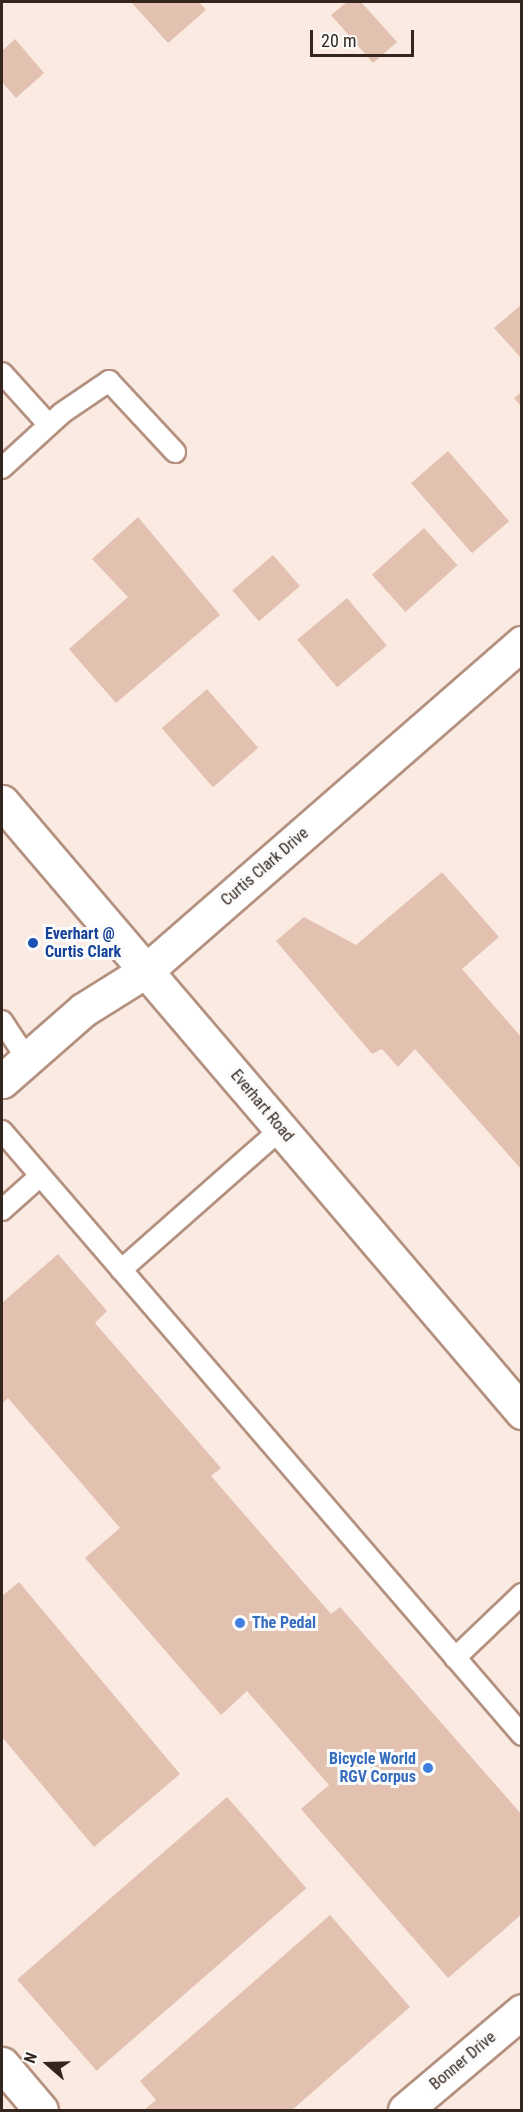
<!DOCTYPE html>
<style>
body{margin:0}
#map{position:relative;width:523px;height:2112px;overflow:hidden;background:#faeae2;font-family:"Roboto Condensed",sans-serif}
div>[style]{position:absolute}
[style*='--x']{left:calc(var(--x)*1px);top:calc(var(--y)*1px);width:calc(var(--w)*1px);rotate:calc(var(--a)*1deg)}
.building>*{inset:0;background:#e2c1b1;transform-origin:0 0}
.roads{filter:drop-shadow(2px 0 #b4917f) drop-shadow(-2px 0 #b4917f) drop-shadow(0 2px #b4917f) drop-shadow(0 -2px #b4917f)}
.lane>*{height:20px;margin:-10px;padding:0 10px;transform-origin:10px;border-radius:10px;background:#fff}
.street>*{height:33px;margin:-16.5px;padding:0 16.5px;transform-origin:16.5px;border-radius:16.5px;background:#fff}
.secondary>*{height:33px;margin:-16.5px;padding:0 16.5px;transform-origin:16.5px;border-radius:16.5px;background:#fff}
.dots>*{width:16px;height:16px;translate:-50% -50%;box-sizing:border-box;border:3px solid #fbfbfb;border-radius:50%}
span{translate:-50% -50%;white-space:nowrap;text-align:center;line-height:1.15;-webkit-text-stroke:6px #fbfbfb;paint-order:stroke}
.street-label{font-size:16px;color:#34261e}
.transit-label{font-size:16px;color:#164399;font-weight:700}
.left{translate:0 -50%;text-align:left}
.shop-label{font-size:16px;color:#366cbe;font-weight:700}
.right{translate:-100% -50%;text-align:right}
.frame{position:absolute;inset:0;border:3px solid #34261e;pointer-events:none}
.north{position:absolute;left:18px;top:2034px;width:60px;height:60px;-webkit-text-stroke:4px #fbfbfb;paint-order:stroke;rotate:290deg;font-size:16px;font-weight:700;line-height:24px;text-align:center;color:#34261e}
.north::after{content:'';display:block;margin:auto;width:21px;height:27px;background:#34261e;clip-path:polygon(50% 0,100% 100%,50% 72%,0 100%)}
.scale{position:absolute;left:310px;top:30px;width:104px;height:27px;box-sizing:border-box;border:3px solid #34261e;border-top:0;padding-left:8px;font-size:18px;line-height:21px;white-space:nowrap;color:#34261e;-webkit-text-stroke:4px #fbfbfb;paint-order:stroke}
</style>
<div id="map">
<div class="building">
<div style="clip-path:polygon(131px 2px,199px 2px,206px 10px,168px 43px)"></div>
<div style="clip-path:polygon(347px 2px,361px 2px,397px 42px,373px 63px,331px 15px)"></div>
<div style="clip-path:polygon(15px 39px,44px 73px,16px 98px,2px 82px,2px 51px)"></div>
<div style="clip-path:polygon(522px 304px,522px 359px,494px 328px)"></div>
<div style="clip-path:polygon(522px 392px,522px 407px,514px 398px)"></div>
<div style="left:448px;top:451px;width:93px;height:49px;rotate:49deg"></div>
<div style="clip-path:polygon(138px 517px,220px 615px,116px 703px,69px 649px,128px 597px,92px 559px)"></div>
<div style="left:424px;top:528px;width:50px;height:70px;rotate:48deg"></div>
<div style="left:273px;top:555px;width:41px;height:54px;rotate:49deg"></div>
<div style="left:347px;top:598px;width:62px;height:65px;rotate:50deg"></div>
<div style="left:207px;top:689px;width:78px;height:60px;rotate:49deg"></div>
<div style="clip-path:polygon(442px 872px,499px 937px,462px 969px,522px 1038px,522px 1170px,415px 1049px,398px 1067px,382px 1049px,372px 1054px,276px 941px,304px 917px,356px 945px)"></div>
<div style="clip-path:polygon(58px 1254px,107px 1311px,95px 1323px,221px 1468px,211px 1476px,331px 1614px,340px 1607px,522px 1815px,522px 1914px,448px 1978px,301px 1809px,329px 1785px,247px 1691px,221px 1715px,85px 1558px,120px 1528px,8px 1398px,2px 1404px,2px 1303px)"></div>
<div style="clip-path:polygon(19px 1582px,180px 1774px,94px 1847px,2px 1737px,2px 1596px)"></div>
<div style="left:227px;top:1797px;width:121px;height:278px;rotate:49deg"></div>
<div style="clip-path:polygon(330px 1915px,410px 2007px,292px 2110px,144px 2110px,156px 2100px,140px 2081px)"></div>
</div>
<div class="roads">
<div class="lane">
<div style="--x:2;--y:373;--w:70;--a:47.9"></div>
<div style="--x:2;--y:468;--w:81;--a:-42.5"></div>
<div style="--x:62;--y:413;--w:57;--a:-34.2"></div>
<div style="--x:109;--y:381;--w:97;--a:47.1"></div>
<div style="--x:2;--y:1021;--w:45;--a:56.7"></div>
<div style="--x:2;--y:1131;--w:797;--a:49.27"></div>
<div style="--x:2;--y:1210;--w:51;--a:-41.8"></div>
<div style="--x:121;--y:1270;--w:213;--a:-41.4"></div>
<div style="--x:455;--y:1658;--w:93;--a:-43.7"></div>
</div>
<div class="street">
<div style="--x:2;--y:1081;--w:108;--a:-41.2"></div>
<div style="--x:83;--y:1010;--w:75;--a:-32"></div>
<div style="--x:147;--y:970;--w:498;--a:-41.1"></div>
<div style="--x:2;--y:2064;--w:60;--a:49.7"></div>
</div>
<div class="secondary">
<div style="--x:2;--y:802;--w:802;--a:49.55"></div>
<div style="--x:405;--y:2110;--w:153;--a:-40.2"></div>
</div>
</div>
<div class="dots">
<div style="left:33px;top:943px;background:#1a4fb4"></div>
<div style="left:240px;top:1623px;background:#3f7fe0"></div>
<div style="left:428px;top:1768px;background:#3f7fe0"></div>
</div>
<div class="street-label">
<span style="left:265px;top:867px;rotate:-41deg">Curtis Clark Drive</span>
<span style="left:262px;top:1106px;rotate:50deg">Everhart Road</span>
<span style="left:463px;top:2061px;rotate:-40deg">Bonner Drive</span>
</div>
<div class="transit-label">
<span class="left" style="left:45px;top:943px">Everhart @<br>Curtis Clark</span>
</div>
<div class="shop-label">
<span class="left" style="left:252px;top:1623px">The Pedal</span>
<span class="right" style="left:416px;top:1768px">Bicycle World<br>RGV Corpus</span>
</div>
<div class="frame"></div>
<div class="north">N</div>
<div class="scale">20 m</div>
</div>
